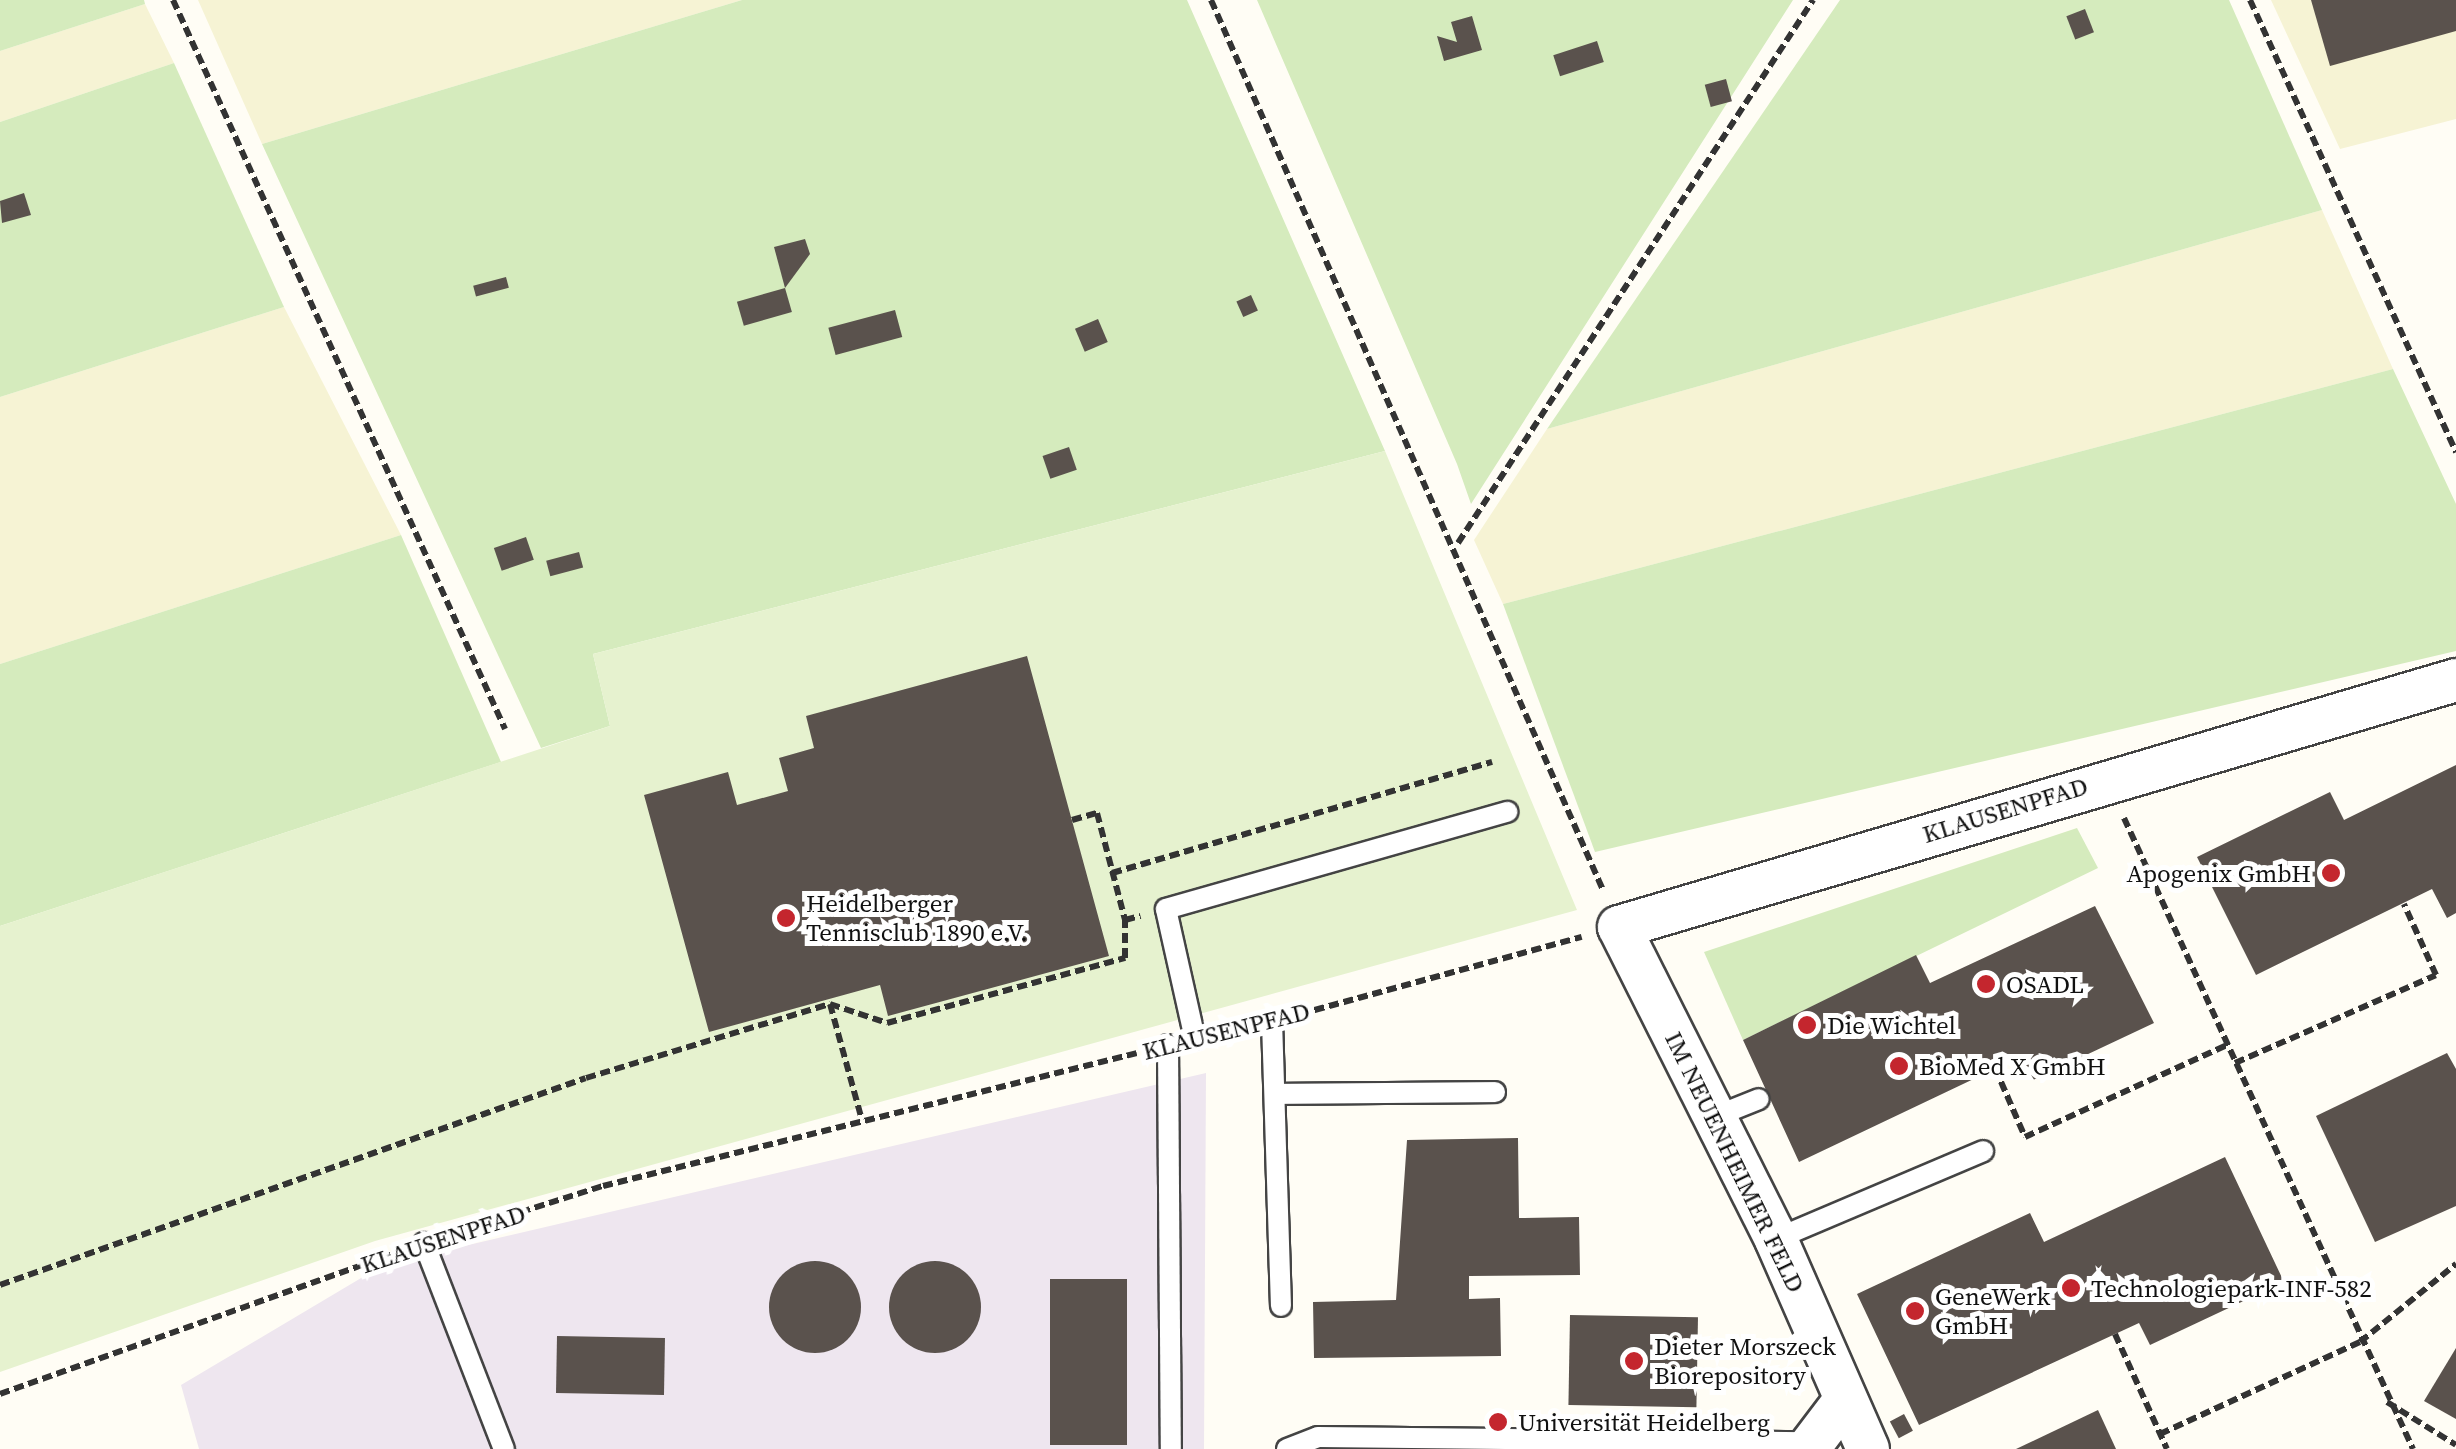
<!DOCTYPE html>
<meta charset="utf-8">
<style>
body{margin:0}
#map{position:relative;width:2456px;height:1449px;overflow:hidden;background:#fffdf5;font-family:"Source Serif 4",serif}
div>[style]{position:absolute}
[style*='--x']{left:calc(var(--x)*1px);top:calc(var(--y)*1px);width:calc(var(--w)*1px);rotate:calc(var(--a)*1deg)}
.industrial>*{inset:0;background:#eee6ef}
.farmland>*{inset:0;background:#f6f3d4}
.green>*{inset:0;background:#d5ebbd}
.pitch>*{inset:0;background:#e6f2cf}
.building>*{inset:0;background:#5a524d;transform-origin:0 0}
.round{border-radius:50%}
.path>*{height:6px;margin-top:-3px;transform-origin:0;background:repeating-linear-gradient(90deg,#333 0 10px,transparent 0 15px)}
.roads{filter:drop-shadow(2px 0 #444) drop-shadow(-2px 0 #444) drop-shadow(0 2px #444) drop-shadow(0 -2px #444)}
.service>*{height:20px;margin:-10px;padding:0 10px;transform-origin:10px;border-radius:10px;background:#fff}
.minor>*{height:42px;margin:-21px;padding:0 21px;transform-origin:21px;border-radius:21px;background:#fff}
.dots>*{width:28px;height:28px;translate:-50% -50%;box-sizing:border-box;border:5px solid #fff;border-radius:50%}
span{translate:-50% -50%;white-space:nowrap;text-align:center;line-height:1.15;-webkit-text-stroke:10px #fff;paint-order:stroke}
.street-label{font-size:25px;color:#111}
.poi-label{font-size:25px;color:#111}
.right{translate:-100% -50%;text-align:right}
.left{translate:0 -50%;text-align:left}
</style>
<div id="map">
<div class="industrial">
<div style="clip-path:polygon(1206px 1073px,1204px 1449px,199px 1449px,181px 1385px,383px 1265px)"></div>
</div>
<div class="farmland">
<div style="clip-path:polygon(198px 0,742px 0,262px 144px)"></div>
<div style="clip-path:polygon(2271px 0,2456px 0,2456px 119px,2340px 149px)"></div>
<div style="clip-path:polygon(145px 4px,174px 63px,0 122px,0 51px)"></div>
<div style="clip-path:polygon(2322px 210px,2393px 369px,1503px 604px,1474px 540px,1547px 429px)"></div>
<div style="clip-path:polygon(284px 307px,401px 535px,0 664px,0 397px)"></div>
</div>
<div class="green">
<div style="clip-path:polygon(0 0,144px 0,145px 4px,0 51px)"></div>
<div style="clip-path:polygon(742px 0,1187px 0,1385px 451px,593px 654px,610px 726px,541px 748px,262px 144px)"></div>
<div style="clip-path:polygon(1257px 0,1793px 0,1471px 504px,1457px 464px)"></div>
<div style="clip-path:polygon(1840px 0,2229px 0,2322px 210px,1547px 429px)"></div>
<div style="clip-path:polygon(174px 63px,284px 307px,0 397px,0 122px)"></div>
<div style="clip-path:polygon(2393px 369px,2456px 504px,2456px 651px,1595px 852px,1503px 604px)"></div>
<div style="clip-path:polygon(401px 535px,501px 762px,0 926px,0 664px)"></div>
<div style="clip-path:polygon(2077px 828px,2098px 868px,1743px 1040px,1704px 952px)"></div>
</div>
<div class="pitch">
<div style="clip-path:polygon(1385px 451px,1577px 910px,375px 1241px,0 1372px,0 926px,610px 726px,593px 654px)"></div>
</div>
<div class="building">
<div style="clip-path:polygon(2311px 0,2456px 0,2456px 31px,2330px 66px)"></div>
<div style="left:2085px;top:9px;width:25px;height:20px;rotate:69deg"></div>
<div style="clip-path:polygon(1472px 16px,1482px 50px,1444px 61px,1437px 36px,1457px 42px,1451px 22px)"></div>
<div style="left:1597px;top:41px;width:22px;height:46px;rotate:72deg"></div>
<div style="left:1726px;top:79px;width:23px;height:22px;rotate:75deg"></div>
<div style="clip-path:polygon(24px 193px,31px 215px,2px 223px,0 201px)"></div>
<div style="clip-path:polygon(805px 239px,810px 254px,785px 288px,774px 247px)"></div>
<div style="left:506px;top:277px;width:11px;height:34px;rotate:75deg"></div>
<div style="left:785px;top:288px;width:25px;height:50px;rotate:74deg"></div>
<div style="left:1251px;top:295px;width:17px;height:16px;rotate:66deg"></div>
<div style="left:895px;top:310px;width:28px;height:69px;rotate:75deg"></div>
<div style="left:1098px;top:319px;width:25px;height:25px;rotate:67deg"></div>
<div style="left:1069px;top:447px;width:24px;height:28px;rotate:71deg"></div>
<div style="left:526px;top:537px;width:24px;height:34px;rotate:71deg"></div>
<div style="left:579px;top:552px;width:16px;height:34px;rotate:75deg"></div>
<div style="clip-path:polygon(1027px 656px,1109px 956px,888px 1016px,880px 985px,709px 1032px,644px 795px,728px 772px,737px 805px,788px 791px,779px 758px,814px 748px,806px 716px)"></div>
<div style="clip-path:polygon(2456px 765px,2456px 913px,2447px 918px,2432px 889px,2256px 975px,2197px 857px,2330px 792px,2344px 820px)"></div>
<div style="clip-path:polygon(2095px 906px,2154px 1023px,2033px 1080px,2022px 1056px,1799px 1162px,1743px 1040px,1916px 955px,1930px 983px)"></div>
<div style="clip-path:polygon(2447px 1053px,2456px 1069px,2456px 1206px,2375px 1242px,2316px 1116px)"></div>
<div style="clip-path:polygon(1518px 1138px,1519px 1218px,1579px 1217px,1580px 1275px,1469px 1276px,1469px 1299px,1500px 1298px,1501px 1356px,1314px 1358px,1313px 1302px,1396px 1300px,1407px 1140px)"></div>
<div style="clip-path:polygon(2225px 1157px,2284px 1282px,2150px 1345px,2139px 1323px,1919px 1425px,1857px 1294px,2030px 1213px,2044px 1242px)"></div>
<div class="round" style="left:889px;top:1261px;width:92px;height:92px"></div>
<div class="round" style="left:769px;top:1261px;width:92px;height:92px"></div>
<div style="left:1127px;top:1279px;width:166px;height:77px;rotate:90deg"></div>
<div style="left:1570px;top:1315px;width:128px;height:90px;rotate:1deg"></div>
<div style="left:557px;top:1336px;width:108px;height:57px;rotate:1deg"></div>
<div style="clip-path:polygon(2456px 1348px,2456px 1419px,2424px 1401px)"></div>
<div style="clip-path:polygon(2098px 1410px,2116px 1449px,2016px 1449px)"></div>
<div style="left:1904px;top:1414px;width:19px;height:16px;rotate:62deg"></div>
</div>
<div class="path">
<div style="--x:173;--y:0;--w:801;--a:65.51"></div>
<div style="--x:1211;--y:0;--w:973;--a:66.23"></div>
<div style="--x:2250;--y:0;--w:497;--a:65.5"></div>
<div style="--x:1458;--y:543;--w:649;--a:-56.82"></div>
<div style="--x:2124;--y:818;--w:694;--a:65.39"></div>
<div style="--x:1072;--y:820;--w:26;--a:-16"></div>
<div style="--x:1097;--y:813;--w:111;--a:75.3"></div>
<div style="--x:1112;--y:873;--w:396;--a:-16.3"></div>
<div style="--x:830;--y:1004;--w:120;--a:74.6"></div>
<div style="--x:1300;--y:1014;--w:292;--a:-15.3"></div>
<div style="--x:2235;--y:1063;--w:219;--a:-23.6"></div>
<div style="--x:2436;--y:975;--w:78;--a:-114.3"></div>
<div style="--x:1995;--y:1068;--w:75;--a:66.5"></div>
<div style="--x:2025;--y:1137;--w:222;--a:-24.5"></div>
<div style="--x:449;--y:1235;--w:162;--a:-17.7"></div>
<div style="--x:603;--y:1186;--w:550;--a:-13.99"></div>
<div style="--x:0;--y:1285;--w:621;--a:-19.46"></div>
<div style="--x:586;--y:1078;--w:255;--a:-16.9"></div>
<div style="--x:830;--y:1004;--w:60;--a:18.4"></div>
<div style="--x:887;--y:1023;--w:247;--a:-15.3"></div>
<div style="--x:1125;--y:958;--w:38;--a:-90"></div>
<div style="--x:1125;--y:920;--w:16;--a:-15"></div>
<div style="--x:2115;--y:1334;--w:126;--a:65.7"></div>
<div style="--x:0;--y:1394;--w:424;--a:-19.6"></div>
<div style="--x:2387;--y:1402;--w:81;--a:31.9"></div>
<div style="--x:2160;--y:1434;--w:220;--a:-24.7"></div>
<div style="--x:2360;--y:1342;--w:124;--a:-39.1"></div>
</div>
<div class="roads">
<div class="service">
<div style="--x:1272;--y:1021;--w:285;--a:88.2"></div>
<div style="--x:1195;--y:1039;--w:133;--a:-102.6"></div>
<div style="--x:1166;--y:909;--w:355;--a:-15.9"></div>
<div style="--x:1168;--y:1045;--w:404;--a:89.6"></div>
<div style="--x:1276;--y:1094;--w:219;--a:-0.5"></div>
<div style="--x:1714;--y:1117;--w:48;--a:-21.8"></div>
<div style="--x:1776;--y:1239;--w:225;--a:-23"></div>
<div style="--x:424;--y:1243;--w:221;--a:68.8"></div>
<div style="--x:1287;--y:1449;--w:33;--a:-21"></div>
<div style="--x:1318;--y:1437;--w:490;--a:0.6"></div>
</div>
<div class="minor">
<div style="--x:1808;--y:1449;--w:61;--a:-52.9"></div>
<div style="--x:1868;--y:1449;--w:229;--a:-113.7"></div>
<div style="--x:1776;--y:1239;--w:349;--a:-116.7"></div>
<div style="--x:1619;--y:927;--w:873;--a:-16.44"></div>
</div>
</div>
<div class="dots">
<div style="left:2331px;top:873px;background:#c4262e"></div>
<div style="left:786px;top:918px;background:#c4262e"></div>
<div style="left:1986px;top:984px;background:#c4262e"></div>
<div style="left:1807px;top:1025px;background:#c4262e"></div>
<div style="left:1899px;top:1066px;background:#c4262e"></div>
<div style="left:2071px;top:1288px;background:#c4262e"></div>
<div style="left:1915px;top:1311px;background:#c4262e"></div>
<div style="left:1634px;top:1361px;background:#c4262e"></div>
<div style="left:1498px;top:1422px;background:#c4262e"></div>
</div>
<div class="street-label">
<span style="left:2005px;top:810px;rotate:-17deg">KLAUSENPFAD</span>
<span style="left:1226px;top:1031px;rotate:-14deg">KLAUSENPFAD</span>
<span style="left:1735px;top:1162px;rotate:64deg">IM NEUENHEIMER FELD</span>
<span style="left:443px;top:1239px;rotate:-18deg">KLAUSENPFAD</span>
</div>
<div class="poi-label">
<span class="right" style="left:2311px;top:873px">Apogenix GmbH</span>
<span class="left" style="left:806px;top:918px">Heidelberger<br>Tennisclub 1890 e.V.</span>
<span class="left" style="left:2006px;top:984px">OSADL</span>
<span class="left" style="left:1827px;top:1025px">Die Wichtel</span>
<span class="left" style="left:1919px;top:1066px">BioMed X GmbH</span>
<span class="left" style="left:2091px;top:1288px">Technologiepark-INF-582</span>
<span class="left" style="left:1935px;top:1311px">GeneWerk<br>GmbH</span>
<span class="left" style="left:1654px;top:1361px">Dieter Morszeck<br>Biorepository</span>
<span class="left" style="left:1518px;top:1422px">Universität Heidelberg</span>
</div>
</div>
